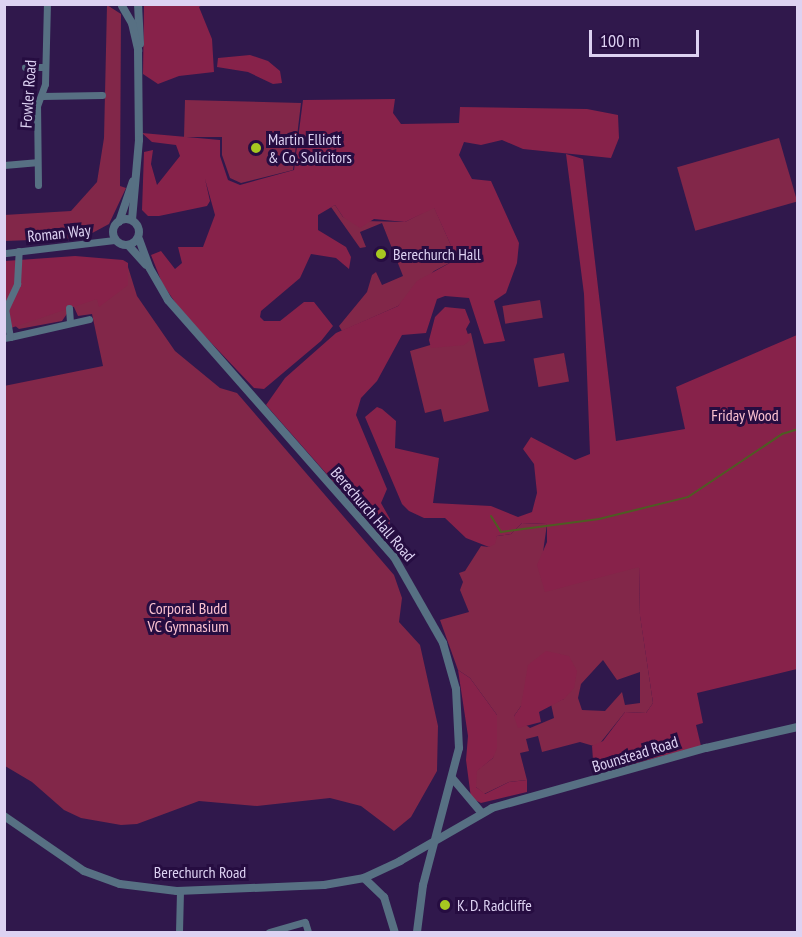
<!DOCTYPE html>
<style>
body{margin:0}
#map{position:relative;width:802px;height:937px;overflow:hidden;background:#30184c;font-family:"PT Sans Narrow",sans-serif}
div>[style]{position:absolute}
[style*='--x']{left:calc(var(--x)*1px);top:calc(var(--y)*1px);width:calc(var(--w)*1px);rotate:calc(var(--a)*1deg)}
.green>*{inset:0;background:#822749;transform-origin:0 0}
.forest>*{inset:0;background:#87224a}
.stream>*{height:2px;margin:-1px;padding:0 1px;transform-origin:1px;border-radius:1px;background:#4e5c23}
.minor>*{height:7px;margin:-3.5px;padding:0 3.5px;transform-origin:3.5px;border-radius:3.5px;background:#577083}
.tertiary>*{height:8px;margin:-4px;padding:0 4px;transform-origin:4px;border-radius:4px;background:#577083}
.tertiary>.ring{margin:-4px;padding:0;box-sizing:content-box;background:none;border:8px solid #577083;border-radius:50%}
.dots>*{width:16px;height:16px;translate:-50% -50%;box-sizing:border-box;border:3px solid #260d41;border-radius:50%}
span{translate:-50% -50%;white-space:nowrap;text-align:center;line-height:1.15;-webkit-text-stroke:6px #260d41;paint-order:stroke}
.street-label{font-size:16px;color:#ddd2f2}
.poi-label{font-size:16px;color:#ddd2f2}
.left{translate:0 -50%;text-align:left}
.park-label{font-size:16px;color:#fac1d0}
.frame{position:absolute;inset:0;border:6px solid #ddd2f2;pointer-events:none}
.scale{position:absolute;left:589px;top:30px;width:110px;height:27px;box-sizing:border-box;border:3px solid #ddd2f2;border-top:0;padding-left:8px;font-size:18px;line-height:21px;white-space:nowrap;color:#ddd2f2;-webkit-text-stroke:4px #260d41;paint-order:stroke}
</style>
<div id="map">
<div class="green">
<div style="clip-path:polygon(107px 5px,121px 14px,120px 186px,126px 188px,109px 224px,83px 238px,5px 241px,4px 215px,71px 211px,97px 182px,104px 138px)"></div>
<div style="clip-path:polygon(185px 100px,301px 103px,293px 170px,241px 183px,230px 178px,222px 155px,222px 137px,184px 137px)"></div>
<div style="left:779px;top:138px;width:66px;height:106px;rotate:74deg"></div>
<div style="clip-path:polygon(335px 205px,343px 217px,365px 221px,405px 222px,434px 207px,457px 259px,434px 271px,398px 306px,342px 331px,339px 326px,367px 292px,372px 275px,376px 272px,382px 285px,403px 276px,382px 223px,360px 232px,366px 247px,360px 248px,331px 207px)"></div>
<div style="clip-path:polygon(128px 267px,137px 296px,175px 351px,220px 388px,237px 393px,394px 575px,402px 598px,399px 622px,420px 645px,438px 726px,437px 771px,411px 817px,394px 831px,361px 806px,330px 798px,257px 806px,199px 801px,137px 824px,121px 825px,81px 818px,64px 810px,32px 782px,5px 766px,4px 386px,103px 366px,92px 314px,78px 316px,73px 305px,62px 321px,19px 329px,14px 325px,99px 289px)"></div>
<div style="left:540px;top:300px;width:18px;height:38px;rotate:81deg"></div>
<div style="clip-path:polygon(471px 333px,489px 411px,444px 422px,441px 409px,425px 413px,410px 351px)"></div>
<div style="left:564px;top:353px;width:29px;height:31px;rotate:80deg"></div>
<div style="clip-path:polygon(evenodd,522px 523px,547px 524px,543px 552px,639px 566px,640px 615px,653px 703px,646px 713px,625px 712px,597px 747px,580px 742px,542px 752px,538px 736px,526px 739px,529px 751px,520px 753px,527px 780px,509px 782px,484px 794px,476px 787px,476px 771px,493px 758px,497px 715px,470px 678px,458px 670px,440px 620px,469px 612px,460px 590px,463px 582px,459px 573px,465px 571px,481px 546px,489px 547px,497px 536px,511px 534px,522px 523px,603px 660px,617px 680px,640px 672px,640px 703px,625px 705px,622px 692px,605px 711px,582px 710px,578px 698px,581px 684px,603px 660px,522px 523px,564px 699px,551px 704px,554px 718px,530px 728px,514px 716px,521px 706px,564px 699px)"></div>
</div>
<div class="forest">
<div style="clip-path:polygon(144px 5px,202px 5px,199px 7px,212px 39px,214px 72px,179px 76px,158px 84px,143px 74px)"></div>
<div style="clip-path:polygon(250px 55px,268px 61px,280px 71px,282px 83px,273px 84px,248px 72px,217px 67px,218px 58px)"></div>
<div style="clip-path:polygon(395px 99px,393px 113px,401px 124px,459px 123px,460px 107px,587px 109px,618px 115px,619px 138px,611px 158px,523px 149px,502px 140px,481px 145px,464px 142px,459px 155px,472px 179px,491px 181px,519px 243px,517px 263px,506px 293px,494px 301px,505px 341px,484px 344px,469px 298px,445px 296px,437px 299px,426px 333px,402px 335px,377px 381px,361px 398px,356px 415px,387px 489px,381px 503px,390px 519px,388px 536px,376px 530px,266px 405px,285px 378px,336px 333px,398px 306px,417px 281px,457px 259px,434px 208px,405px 222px,374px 219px,360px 228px,343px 217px,335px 205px,318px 215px,318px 230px,346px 247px,351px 257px,349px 269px,336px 258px,311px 254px,300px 278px,261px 311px,260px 317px,264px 321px,280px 321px,304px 302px,314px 302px,333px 326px,321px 341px,264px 389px,254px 388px,181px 311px,162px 283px,151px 255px,161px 251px,175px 269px,182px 263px,178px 247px,203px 247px,215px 215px,205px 179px,210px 201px,207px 206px,159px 216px,148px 216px,142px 210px,144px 152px,153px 150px,151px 164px,157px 185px,180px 156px,176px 145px,152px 142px,142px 133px,220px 140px,220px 156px,228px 180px,240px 185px,294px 170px,303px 100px)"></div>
<div style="clip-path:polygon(566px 154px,583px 159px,616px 441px,685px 429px,676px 387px,797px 335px,797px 669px,697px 693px,703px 723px,696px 725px,701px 746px,594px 774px,592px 746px,603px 741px,625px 712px,646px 713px,653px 703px,640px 616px,639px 567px,545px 592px,537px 565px,547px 542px,547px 524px,522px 523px,511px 534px,497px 536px,495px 544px,489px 547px,466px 538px,445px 518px,424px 518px,409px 511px,402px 504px,365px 417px,377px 407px,382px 409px,396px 421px,395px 448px,439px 458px,433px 503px,491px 506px,518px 517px,532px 512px,537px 493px,534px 464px,523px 449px,531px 437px,575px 460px,590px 454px,584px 294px)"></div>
<div style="clip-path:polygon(75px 256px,123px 260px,128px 263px,128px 285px,99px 307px,97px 299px,5px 330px,5px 261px)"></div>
<div style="clip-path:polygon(445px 307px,465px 309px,470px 322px,466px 329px,470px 340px,464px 345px,431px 348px,429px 340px,435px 317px)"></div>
<div style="clip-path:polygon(546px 651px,569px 656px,577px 671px,574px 688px,564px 699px,539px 712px,541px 722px,518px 728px,514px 716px,521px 706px,528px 665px)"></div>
<div style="clip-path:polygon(458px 670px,470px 678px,497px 715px,497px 748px,493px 758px,477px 771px,476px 787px,485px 794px,509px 782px,527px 780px,527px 792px,481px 803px,471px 798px,466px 760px,468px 736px)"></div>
</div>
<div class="stream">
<div style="--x:491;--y:516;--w:19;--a:58"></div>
<div style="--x:501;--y:532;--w:99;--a:-7.6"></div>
<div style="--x:599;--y:519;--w:92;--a:-13.9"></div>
<div style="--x:688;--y:497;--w:113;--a:-33.8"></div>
<div style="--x:782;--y:434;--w:17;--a:-17"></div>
</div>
<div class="minor">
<div style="--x:25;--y:67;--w:19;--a:0"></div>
<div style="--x:42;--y:96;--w:60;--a:-1"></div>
<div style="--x:4;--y:165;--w:32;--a:-5"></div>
<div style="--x:38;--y:185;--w:79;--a:-90.7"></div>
<div style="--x:37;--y:106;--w:23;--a:-70"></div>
<div style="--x:45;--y:84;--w:80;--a:-88.6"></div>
<div style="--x:6;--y:253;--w:109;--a:-6.9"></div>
<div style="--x:69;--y:308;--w:14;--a:86"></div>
<div style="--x:10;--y:337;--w:81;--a:-12.8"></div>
<div style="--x:4;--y:338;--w:6;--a:-9"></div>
<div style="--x:10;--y:337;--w:27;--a:-100"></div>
<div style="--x:5;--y:310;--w:29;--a:-65"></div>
<div style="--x:17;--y:284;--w:33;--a:-87"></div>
<div style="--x:179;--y:932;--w:41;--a:-88.6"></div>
<div style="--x:269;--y:932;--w:37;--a:-16"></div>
<div style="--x:305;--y:922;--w:10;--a:73"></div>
</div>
<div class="tertiary">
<div style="--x:138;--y:4;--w:40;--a:87.1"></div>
<div style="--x:122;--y:6;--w:20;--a:60"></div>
<div style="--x:132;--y:23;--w:28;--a:77"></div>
<div style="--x:138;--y:50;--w:90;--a:89.4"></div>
<div style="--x:139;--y:140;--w:80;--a:95"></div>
<div class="ring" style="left:113px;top:219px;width:18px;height:18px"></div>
<div style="--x:119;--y:222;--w:43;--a:-71.1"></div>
<div style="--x:139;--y:239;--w:30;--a:70"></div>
<div style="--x:149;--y:267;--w:38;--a:60"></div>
<div style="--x:168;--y:300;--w:342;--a:48.7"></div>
<div style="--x:394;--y:557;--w:99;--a:60.3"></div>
<div style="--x:443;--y:643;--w:48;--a:74.2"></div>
<div style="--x:456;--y:689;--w:59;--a:87.1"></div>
<div style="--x:459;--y:748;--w:142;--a:104.7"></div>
<div style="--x:423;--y:885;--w:47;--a:97.3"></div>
<div style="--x:129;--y:246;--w:25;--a:48"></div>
<div style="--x:453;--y:779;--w:43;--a:49.7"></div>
<div style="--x:4;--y:816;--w:97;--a:34.5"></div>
<div style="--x:84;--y:871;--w:38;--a:20"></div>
<div style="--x:120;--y:884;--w:57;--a:7"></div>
<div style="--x:177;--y:891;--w:147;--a:-2.3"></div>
<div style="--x:324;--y:885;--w:41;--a:-9.9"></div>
<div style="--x:364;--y:878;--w:40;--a:-25"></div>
<div style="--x:400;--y:861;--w:106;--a:-29.9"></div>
<div style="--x:492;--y:808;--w:222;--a:-15.7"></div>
<div style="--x:706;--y:748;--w:94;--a:-12.9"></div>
<div style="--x:364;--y:878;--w:28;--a:44"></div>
<div style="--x:384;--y:897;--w:37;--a:73"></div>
</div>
<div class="dots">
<div style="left:256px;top:148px;background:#a7c820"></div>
<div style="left:381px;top:254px;background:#a7c820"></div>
<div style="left:445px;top:905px;background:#a7c820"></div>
</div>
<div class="street-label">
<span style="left:28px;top:94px;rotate:-86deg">Fowler Road</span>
<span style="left:59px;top:233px;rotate:-6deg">Roman Way</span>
<span style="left:373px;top:514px;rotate:49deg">Berechurch Hall Road</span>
<span style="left:635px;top:754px;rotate:-17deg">Bounstead Road</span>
<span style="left:200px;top:872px">Berechurch Road</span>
</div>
<div class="poi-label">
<span class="left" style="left:268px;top:148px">Martin Elliott<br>&amp; Co. Solicitors</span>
<span class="left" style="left:393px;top:254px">Berechurch Hall</span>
<span class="left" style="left:457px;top:905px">K. D. Radcliffe</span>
</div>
<div class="park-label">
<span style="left:745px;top:415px">Friday Wood</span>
<span style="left:188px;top:617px">Corporal Budd<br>VC Gymnasium</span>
</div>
<div class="frame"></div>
<div class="scale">100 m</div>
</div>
